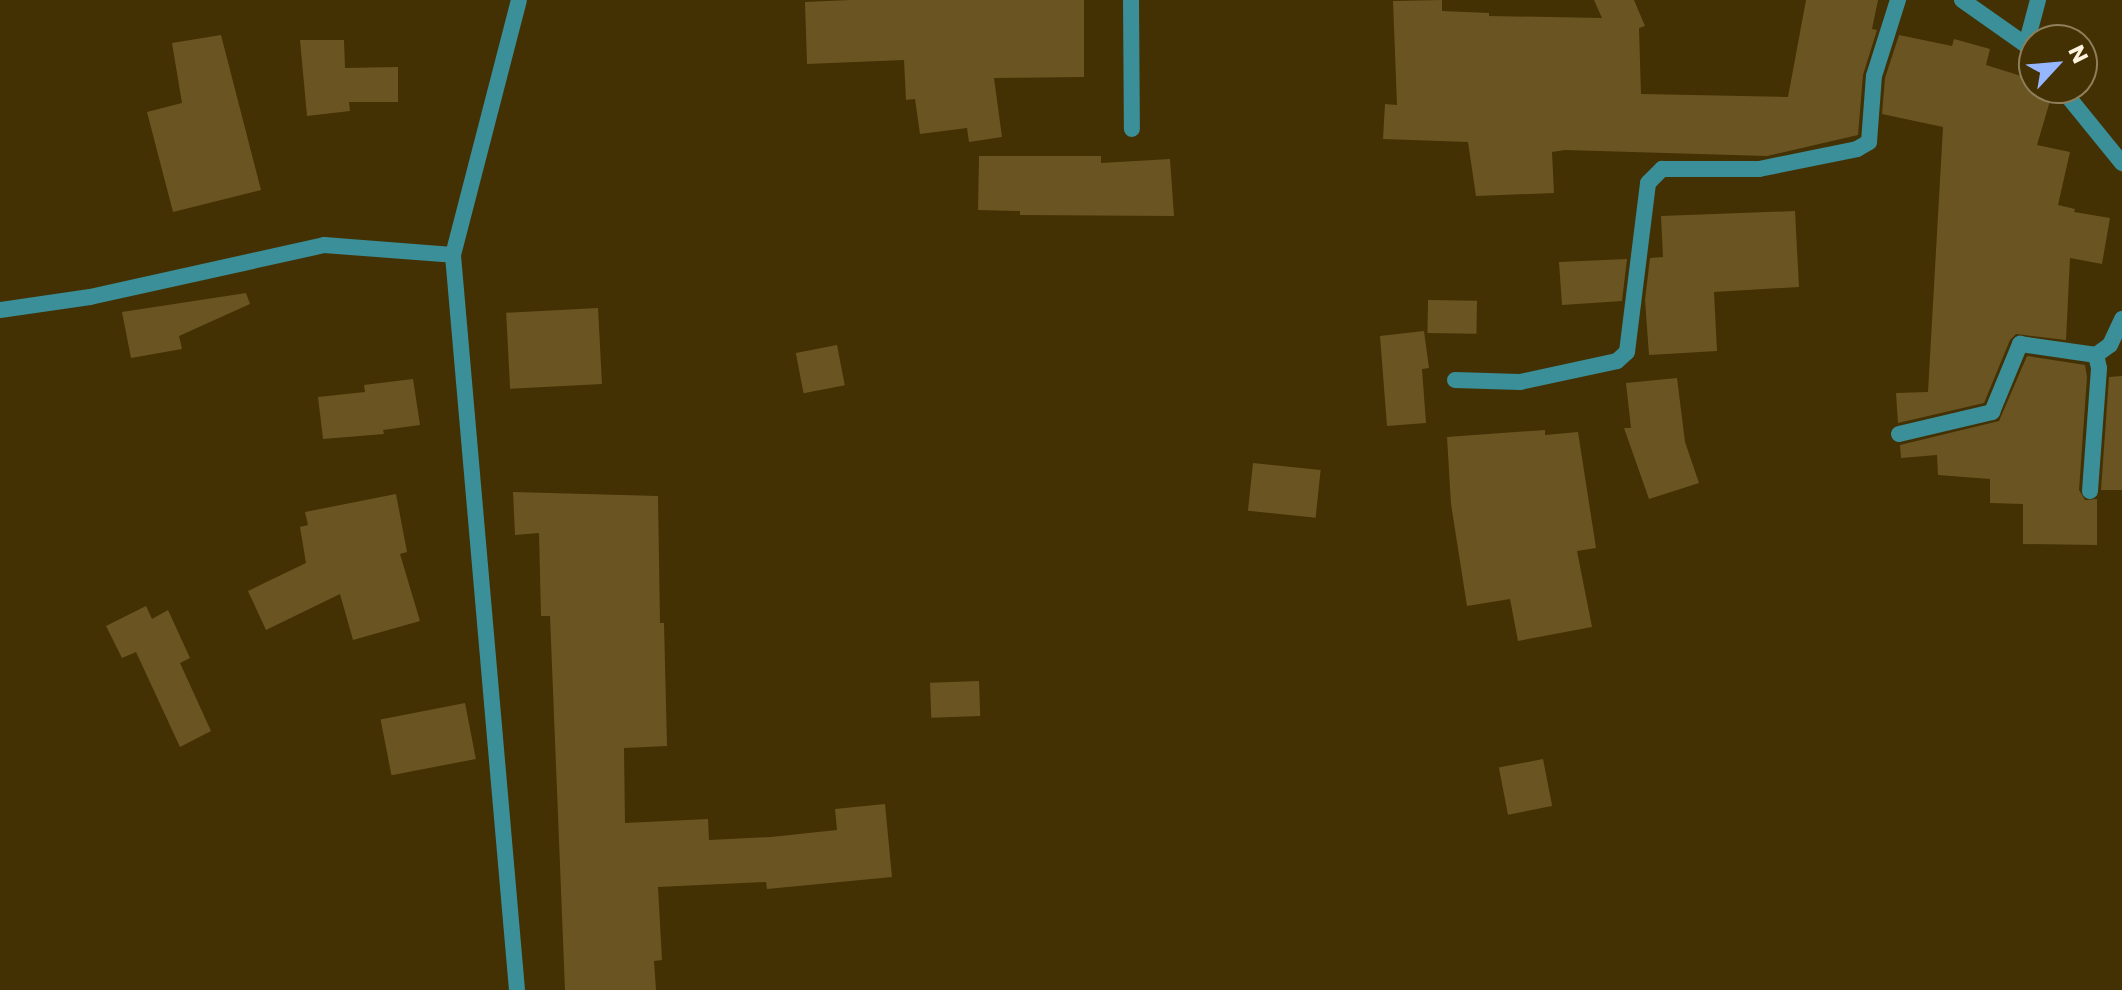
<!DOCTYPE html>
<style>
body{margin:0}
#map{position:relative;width:2122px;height:990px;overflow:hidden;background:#433103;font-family:Poppins,sans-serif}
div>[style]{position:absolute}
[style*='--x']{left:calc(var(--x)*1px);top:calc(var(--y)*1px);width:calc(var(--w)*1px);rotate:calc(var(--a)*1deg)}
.building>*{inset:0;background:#6a5422;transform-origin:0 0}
.street>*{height:16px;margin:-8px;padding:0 8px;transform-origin:8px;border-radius:8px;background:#3a8f99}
span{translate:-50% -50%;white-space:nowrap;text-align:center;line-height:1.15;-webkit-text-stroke:7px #433103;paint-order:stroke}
.north{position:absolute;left:2018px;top:24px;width:80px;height:80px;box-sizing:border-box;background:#433103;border:2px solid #8e7f5a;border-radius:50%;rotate:64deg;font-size:22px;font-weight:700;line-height:32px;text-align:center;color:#fff4dd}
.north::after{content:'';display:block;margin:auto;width:28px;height:36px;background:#96b6fd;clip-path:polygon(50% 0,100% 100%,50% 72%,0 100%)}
</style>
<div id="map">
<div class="building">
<div style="clip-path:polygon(850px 0,1084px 0,1084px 77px,994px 78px,1002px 137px,969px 142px,967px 128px,920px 134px,915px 99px,906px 100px,904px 60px,807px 64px,805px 2px)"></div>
<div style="clip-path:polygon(1442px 0,1442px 11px,1489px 13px,1489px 16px,1602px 18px,1594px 0,1634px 0,1645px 26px,1639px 28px,1641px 94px,1788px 97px,1806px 0,1878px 0,1872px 29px,1877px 30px,1863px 75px,1858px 135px,1767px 156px,1565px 150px,1552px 152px,1554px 193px,1476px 196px,1468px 142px,1383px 139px,1385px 104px,1397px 105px,1393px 1px)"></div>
<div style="clip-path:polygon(221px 35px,261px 190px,173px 212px,147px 112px,182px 103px,172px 43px)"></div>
<div style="clip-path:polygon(1899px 35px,1952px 46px,1954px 39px,1990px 49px,1986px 65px,2034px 80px,2034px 88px,2050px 88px,2052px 94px,2037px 145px,2070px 152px,2058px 205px,2075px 209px,2074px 212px,2110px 218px,2102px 264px,2070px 258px,2066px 340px,2016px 334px,2010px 340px,1984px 403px,1898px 423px,1896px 393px,1928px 392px,1943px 127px,1882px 114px,1885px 78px)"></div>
<div style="clip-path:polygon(300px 40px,344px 40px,345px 68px,398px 67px,398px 102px,349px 102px,350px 111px,307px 116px)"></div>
<div style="clip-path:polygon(979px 156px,1101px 156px,1101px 163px,1170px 159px,1174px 216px,1020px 215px,1020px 211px,978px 210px)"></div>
<div style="clip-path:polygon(1795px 211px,1799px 287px,1714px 292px,1717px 351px,1649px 355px,1645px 300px,1650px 258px,1663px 257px,1661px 216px)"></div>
<div style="clip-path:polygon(1627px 259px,1622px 301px,1562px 305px,1559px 262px)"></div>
<div style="clip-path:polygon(246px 293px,250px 304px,179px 336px,182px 349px,131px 358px,122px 312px)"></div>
<div style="left:1428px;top:300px;width:49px;height:33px;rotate:1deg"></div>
<div style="left:598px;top:308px;width:76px;height:92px;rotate:87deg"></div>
<div style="clip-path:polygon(1424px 331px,1429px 368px,1422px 369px,1426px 423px,1387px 426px,1380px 336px)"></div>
<div style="left:837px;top:345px;width:41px;height:42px;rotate:79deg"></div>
<div style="clip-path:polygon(2027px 356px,2085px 365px,2087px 377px,2079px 490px,2085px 500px,2097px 499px,2097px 545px,2023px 544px,2023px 504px,1990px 503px,1990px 479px,1938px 475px,1937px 455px,1901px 458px,1900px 445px,1999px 421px)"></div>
<div style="clip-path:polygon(2122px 376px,2122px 490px,2101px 490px,2109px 377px)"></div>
<div style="clip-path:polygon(1677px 378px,1685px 442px,1699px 483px,1649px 499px,1624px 428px,1631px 428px,1626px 383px)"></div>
<div style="clip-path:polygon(413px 379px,420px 425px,383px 430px,384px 434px,323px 439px,318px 397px,365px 392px,364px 385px)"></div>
<div style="clip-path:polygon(1545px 430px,1545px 435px,1578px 432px,1596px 548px,1577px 551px,1592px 627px,1518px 641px,1510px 599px,1467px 606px,1451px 504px,1447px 437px)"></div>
<div style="left:1253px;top:463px;width:68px;height:48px;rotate:6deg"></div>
<div style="clip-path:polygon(513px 492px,658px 496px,660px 623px,664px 623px,667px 746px,624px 748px,625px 823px,708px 819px,709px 840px,771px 837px,837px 830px,835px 809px,885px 804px,892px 877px,767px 889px,766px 882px,658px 887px,662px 960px,654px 961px,656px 990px,565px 990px,550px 616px,541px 616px,539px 533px,515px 535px)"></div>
<div style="clip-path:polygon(396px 494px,407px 552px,400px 554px,420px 621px,353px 640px,340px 594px,266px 630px,248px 591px,306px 563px,300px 527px,308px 525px,305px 512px)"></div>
<div style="clip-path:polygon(146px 606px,152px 619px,168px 610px,190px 658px,180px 663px,211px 731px,180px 747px,136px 652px,122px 658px,106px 626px)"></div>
<div style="left:979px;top:681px;width:35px;height:49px;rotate:88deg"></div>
<div style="left:465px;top:703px;width:57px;height:86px;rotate:79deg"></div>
<div style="left:1543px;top:759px;width:48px;height:45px;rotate:79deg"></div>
</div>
<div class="street">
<div style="--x:1131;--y:0;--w:129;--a:89.6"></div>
<div style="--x:1962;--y:0;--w:78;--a:35.1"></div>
<div style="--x:2026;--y:45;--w:13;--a:51"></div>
<div style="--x:2026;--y:45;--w:47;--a:-75.1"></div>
<div style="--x:2061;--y:88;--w:97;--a:50.9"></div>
<div style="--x:0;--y:310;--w:91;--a:-8.2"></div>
<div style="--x:90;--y:297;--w:240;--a:-12.5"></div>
<div style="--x:324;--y:245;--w:129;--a:4.4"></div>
<div style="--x:1455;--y:380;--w:65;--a:1.8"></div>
<div style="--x:1520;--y:382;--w:99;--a:-12.2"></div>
<div style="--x:1617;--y:361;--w:13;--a:-42"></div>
<div style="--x:1627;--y:352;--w:170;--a:-82.9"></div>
<div style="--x:1648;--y:183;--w:20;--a:-45"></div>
<div style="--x:1662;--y:169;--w:97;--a:0"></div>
<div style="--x:1759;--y:169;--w:100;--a:-11.5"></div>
<div style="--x:1857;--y:149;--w:14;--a:-30"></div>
<div style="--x:1869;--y:142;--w:66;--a:-85.7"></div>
<div style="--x:1874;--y:76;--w:80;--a:-72.5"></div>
<div style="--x:1899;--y:434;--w:96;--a:-13.3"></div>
<div style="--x:1992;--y:412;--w:74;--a:-67.6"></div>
<div style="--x:2020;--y:344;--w:77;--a:8.2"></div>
<div style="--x:2096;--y:355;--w:17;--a:-36"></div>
<div style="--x:2110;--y:345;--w:29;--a:-65"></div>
<div style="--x:2090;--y:491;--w:123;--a:-85.8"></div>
<div style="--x:2099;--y:368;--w:13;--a:-103"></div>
<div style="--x:517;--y:990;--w:738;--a:-94.98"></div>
<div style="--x:453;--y:255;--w:263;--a:-75.5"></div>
</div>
<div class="north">N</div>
</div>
